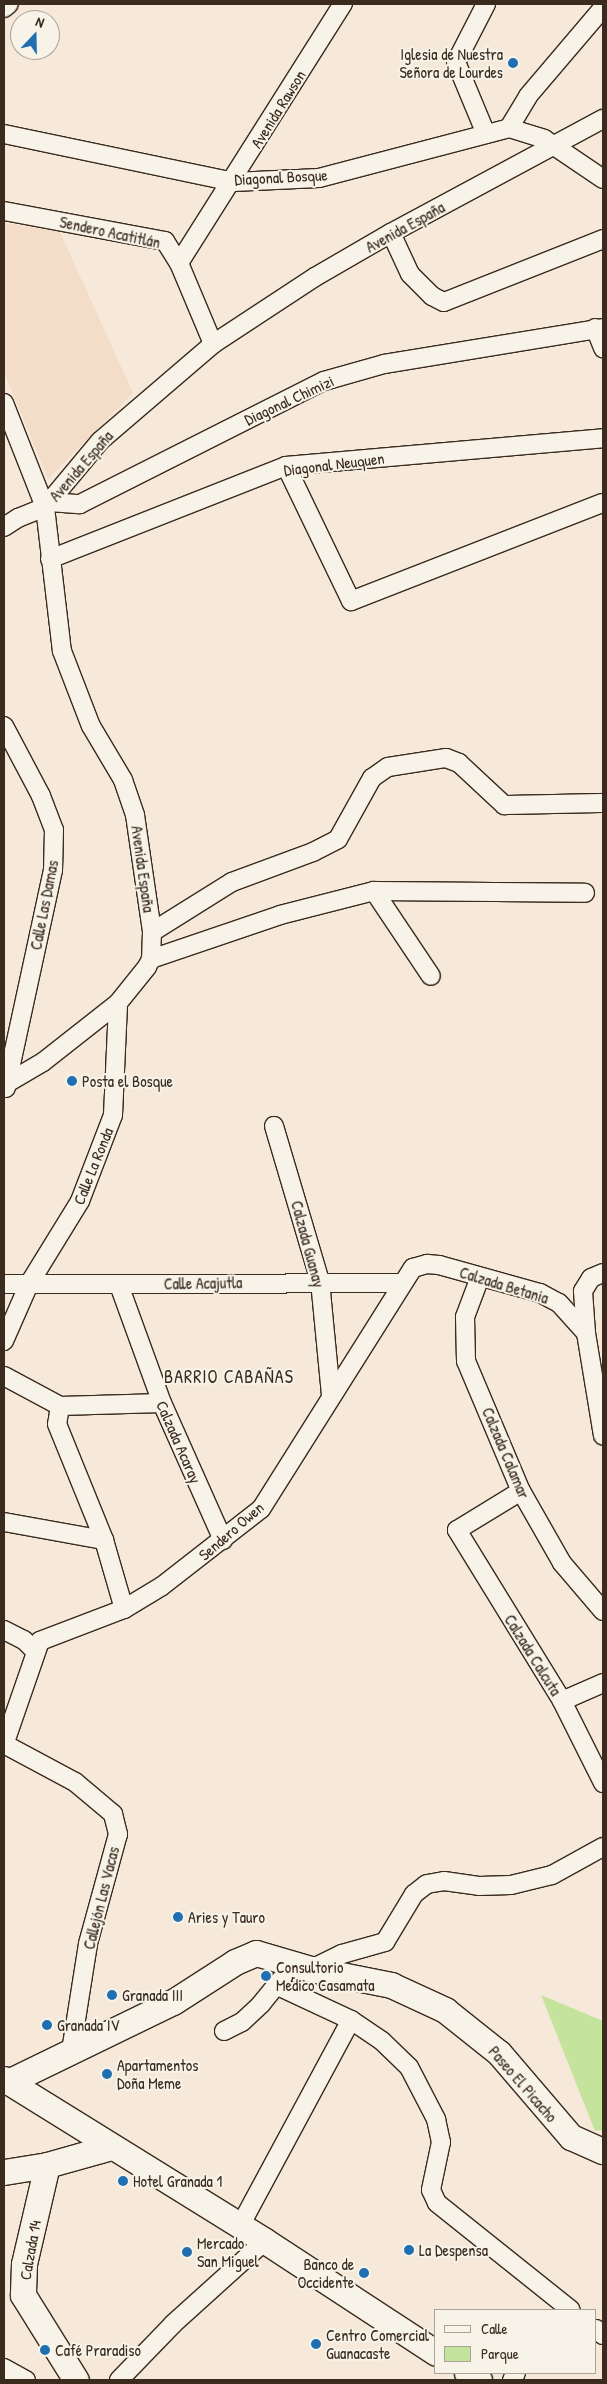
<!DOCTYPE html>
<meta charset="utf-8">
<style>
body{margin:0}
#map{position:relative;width:607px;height:2384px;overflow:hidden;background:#f6e9d9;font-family:"Patrick Hand",sans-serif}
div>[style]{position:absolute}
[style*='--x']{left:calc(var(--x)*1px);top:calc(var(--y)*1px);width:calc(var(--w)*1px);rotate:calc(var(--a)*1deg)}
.built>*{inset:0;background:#f4ddc8}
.green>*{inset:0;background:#c4e49d}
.roads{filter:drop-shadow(1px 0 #3b2a1e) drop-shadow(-1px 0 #3b2a1e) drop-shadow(0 1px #3b2a1e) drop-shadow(0 -1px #3b2a1e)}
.street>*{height:18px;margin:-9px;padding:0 9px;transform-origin:9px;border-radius:9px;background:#f7f3e8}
.secondary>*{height:25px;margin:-12.5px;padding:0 12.5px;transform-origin:12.5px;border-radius:12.5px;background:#f7f3e8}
.dots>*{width:14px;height:14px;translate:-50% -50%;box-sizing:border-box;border:2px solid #f7f3e8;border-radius:50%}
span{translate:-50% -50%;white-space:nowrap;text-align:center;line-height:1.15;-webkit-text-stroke:4px #f7f3e8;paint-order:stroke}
.poi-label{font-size:16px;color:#3b2a1e}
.right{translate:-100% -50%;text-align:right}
.left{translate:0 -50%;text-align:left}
.street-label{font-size:16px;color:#3b2a1e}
.neighbourhood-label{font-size:18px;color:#3b2a1e;letter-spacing:1px}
.frame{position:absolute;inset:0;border:5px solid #3b2a1e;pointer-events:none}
.legend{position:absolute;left:434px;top:2309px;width:162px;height:65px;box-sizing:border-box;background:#f7f3e8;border:1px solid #aca397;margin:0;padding:6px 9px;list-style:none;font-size:15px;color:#3b2a1e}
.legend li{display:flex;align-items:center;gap:10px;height:25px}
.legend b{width:25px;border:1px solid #aca397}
.north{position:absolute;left:10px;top:10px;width:50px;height:50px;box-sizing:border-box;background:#f7f3e8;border:1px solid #aca397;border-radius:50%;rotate:21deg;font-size:14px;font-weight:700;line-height:20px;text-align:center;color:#3b2a1e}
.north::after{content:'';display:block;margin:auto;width:18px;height:22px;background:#1f6fb2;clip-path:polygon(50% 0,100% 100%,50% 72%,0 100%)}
</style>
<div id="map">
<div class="built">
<div style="clip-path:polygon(4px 223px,60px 232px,133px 393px,48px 479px,4px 372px)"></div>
</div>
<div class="green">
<div style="clip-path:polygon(541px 1995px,603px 2021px,603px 2130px,595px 2131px)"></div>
</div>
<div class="roads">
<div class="street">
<div style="--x:486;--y:4;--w:65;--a:117.3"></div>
<div style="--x:456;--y:62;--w:78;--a:67.4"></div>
<div style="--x:4;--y:8;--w:6;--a:-39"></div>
<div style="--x:509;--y:128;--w:37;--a:-59"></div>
<div style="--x:528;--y:96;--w:116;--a:-49.6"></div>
<div style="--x:4;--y:134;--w:234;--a:11.8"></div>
<div style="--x:233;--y:182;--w:86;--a:-2.7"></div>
<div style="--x:319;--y:178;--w:196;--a:-14.7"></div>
<div style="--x:509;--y:128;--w:37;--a:17"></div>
<div style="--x:544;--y:139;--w:71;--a:34.1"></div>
<div style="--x:4;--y:211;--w:164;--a:10.6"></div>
<div style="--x:165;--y:241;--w:26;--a:58"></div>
<div style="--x:179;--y:263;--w:88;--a:67.2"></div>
<div style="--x:391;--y:233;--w:45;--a:65.1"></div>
<div style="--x:410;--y:274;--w:31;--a:45"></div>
<div style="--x:432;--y:296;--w:13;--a:27"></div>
<div style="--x:444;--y:302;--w:171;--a:-21.6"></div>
<div style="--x:179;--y:263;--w:307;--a:-57.7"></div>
<div style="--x:595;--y:328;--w:22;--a:68"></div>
<div style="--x:4;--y:403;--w:112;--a:68.5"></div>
<div style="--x:45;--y:507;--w:145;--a:83.3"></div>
<div style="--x:62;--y:651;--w:80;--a:68.9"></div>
<div style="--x:91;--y:726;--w:63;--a:59.3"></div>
<div style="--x:123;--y:780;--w:37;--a:71"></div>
<div style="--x:135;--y:815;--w:118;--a:81.7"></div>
<div style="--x:152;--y:932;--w:27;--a:92"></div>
<div style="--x:151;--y:959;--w:9;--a:117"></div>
<div style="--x:147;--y:967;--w:46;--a:128.9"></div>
<div style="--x:118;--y:1003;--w:95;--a:141.8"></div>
<div style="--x:43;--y:1062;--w:45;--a:149.5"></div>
<div style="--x:286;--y:466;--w:150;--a:64.3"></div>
<div style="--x:351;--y:601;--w:270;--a:-21.3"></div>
<div style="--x:49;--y:502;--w:31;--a:4"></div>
<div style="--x:80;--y:504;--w:273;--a:-26.8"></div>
<div style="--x:324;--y:381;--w:62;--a:-15.8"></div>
<div style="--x:384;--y:364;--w:222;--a:-9.3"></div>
<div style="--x:4;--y:527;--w:17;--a:-33"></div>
<div style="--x:18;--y:518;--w:29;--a:-22"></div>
<div style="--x:45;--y:507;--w:86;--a:-50.2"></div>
<div style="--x:100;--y:441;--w:149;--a:-40.6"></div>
<div style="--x:213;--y:344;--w:122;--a:-33.3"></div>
<div style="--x:315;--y:277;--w:88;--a:-30.1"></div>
<div style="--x:391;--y:233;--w:241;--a:-28.3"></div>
<div style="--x:50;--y:559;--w:254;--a:-21.5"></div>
<div style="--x:286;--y:466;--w:318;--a:-5"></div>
<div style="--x:4;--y:726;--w:79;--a:62.1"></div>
<div style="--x:41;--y:796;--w:36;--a:69"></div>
<div style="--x:54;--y:830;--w:40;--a:91.4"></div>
<div style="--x:53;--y:870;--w:223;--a:102.2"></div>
<div style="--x:374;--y:891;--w:102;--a:56.2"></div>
<div style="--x:152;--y:932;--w:94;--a:-32"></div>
<div style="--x:232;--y:882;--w:86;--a:-20.3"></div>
<div style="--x:313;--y:852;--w:28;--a:-27"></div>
<div style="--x:338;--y:839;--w:70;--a:-60.9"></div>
<div style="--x:372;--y:778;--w:19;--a:-35"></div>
<div style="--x:388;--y:767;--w:59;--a:-8.8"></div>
<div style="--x:446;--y:758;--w:14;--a:21"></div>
<div style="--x:459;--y:763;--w:62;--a:43"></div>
<div style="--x:504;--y:805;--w:99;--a:-1.2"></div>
<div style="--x:151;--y:959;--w:136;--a:-18.8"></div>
<div style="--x:280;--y:915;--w:97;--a:-14.3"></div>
<div style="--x:374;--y:891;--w:211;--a:0.5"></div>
<div style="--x:274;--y:1126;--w:162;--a:73.5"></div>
<div style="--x:320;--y:1281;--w:115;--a:84.5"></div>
<div style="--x:480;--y:1277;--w:43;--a:110.6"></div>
<div style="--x:465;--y:1317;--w:44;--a:88.7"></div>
<div style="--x:466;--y:1361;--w:141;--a:67.1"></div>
<div style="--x:521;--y:1491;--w:83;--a:60.3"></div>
<div style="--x:562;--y:1563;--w:63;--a:49.5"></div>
<div style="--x:4;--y:1284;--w:398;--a:-0.1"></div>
<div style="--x:119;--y:1285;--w:126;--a:70"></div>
<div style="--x:162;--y:1403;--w:150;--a:66"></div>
<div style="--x:586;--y:1333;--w:42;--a:-94.1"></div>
<div style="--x:583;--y:1291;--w:15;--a:-58"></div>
<div style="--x:591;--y:1278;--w:13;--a:-23"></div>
<div style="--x:4;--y:1341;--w:62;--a:-66.3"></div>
<div style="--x:29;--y:1284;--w:97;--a:-58.4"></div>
<div style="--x:80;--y:1201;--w:92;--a:-69"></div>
<div style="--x:113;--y:1115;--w:112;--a:-87.4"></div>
<div style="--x:4;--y:1376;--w:64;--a:28.2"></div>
<div style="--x:60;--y:1406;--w:102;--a:-1.7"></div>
<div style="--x:60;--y:1406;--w:18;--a:99"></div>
<div style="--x:57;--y:1424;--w:125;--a:67.9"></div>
<div style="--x:104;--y:1540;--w:72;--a:73.8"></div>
<div style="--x:521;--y:1491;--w:75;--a:148.6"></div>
<div style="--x:457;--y:1530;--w:201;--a:58.4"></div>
<div style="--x:562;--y:1701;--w:92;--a:63.4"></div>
<div style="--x:4;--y:1522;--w:102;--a:10.2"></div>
<div style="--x:4;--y:1630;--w:22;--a:27"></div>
<div style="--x:24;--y:1640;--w:17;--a:45"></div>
<div style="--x:562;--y:1701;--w:45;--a:-23.7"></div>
<div style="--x:4;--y:1744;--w:81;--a:28.2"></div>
<div style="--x:75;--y:1782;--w:50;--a:40.1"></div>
<div style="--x:113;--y:1814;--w:21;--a:76"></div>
<div style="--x:118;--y:1834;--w:114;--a:105.3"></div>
<div style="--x:88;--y:1944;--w:108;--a:99"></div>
<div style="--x:4;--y:1745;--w:110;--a:-70.9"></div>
<div style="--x:40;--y:1641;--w:90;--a:-20.9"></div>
<div style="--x:124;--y:1609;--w:44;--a:-31.2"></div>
<div style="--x:162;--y:1586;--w:125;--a:-37.9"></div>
<div style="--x:261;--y:1509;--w:285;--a:-57.8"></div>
<div style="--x:413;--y:1268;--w:15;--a:-16"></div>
<div style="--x:427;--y:1264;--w:12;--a:5"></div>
<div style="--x:439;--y:1265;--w:105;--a:15.5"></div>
<div style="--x:540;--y:1293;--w:21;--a:28"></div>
<div style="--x:559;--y:1303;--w:40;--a:48"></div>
<div style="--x:586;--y:1333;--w:104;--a:80.6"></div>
<div style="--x:311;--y:1969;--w:34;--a:-26"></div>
<div style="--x:342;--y:1954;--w:45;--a:-15.6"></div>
<div style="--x:385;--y:1942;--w:56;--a:-58.9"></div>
<div style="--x:414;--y:1894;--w:16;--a:-38"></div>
<div style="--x:427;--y:1884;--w:17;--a:-10"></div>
<div style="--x:444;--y:1881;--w:35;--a:8"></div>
<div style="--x:479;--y:1886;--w:32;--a:-2"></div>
<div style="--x:511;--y:1885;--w:42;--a:-13.7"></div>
<div style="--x:552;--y:1875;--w:58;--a:-28.8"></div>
<div style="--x:278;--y:1986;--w:81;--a:25"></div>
<div style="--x:351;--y:2020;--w:37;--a:34"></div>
<div style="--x:382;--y:2041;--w:37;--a:44"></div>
<div style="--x:409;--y:2067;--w:59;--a:62.6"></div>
<div style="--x:436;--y:2119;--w:24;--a:78"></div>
<div style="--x:441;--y:2142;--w:49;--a:101.8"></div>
<div style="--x:431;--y:2190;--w:14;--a:65"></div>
<div style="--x:437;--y:2203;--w:171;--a:38.6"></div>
<div style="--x:224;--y:2031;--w:20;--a:-27"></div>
<div style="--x:242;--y:2022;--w:26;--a:-43"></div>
<div style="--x:261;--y:2004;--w:35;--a:-51"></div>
<div style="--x:240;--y:2226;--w:234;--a:-61.7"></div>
<div style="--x:596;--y:2329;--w:9;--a:41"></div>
<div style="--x:4;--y:2368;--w:25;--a:29"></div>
<div style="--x:119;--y:2380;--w:78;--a:-46"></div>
<div style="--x:173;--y:2324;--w:124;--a:-42.1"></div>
<div style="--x:512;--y:2380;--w:8;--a:-60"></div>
</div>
<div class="secondary">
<div style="--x:4;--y:2079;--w:307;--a:31.8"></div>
<div style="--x:265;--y:2241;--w:204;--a:33.2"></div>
<div style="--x:8;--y:2082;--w:183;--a:-25.9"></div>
<div style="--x:173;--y:2002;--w:74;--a:-32.8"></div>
<div style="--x:235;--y:1962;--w:23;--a:-23"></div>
<div style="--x:256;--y:1953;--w:57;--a:16.2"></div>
<div style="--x:311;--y:1969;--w:82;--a:11.3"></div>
<div style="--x:391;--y:1985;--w:60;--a:24.8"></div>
<div style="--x:445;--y:2010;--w:69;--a:38.5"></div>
<div style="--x:499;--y:2053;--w:111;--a:49.4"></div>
<div style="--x:571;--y:2137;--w:35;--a:24"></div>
<div style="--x:47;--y:2165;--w:102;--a:103.1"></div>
<div style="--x:24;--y:2264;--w:31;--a:92"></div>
<div style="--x:23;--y:2295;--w:100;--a:58.1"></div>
<div style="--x:4;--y:2172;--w:44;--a:-9.2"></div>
<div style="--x:47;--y:2165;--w:66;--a:-15.7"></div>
<div style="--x:467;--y:2373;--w:14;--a:30"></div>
</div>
</div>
<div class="dots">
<div style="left:513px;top:63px;background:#1f6fb2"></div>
<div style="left:72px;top:1081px;background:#1f6fb2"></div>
<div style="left:178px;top:1917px;background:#1f6fb2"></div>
<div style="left:266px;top:1976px;background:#1f6fb2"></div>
<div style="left:112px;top:1995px;background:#1f6fb2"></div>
<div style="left:47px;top:2025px;background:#1f6fb2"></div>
<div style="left:107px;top:2074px;background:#1f6fb2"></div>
<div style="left:123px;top:2181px;background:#1f6fb2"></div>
<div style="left:409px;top:2250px;background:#1f6fb2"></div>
<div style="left:187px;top:2252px;background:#1f6fb2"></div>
<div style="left:364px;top:2273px;background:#1f6fb2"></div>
<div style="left:316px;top:2344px;background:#1f6fb2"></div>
<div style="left:45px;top:2350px;background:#1f6fb2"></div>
</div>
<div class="poi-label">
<span class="right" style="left:503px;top:63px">Iglesia de Nuestra<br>Señora de Lourdes</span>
<span class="left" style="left:82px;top:1081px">Posta el Bosque</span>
<span class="left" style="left:188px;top:1917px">Aries y Tauro</span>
<span class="left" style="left:276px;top:1976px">Consultorio<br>Medico Casamata</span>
<span class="left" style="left:122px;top:1995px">Granada III</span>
<span class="left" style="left:57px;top:2025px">Granada IV</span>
<span class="left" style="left:117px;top:2074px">Apartamentos<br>Doña Meme</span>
<span class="left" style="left:133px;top:2181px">Hotel Granada 1</span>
<span class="left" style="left:197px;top:2252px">Mercado<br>San Miguel</span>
<span class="left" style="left:419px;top:2250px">La Despensa</span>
<span class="right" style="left:354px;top:2273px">Banco de<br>Occidente</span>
<span class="left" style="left:326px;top:2344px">Centro Comercial<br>Guanacaste</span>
<span class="left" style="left:55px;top:2350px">Café Praradiso</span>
</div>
<div class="street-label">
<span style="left:278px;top:109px;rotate:-58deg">Avenida Rawson</span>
<span style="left:281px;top:177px;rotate:-3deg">Diagonal Bosque</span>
<span style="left:405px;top:227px;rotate:-29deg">Avenida España</span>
<span style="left:110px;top:232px;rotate:12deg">Sendero Acatitlán</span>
<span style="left:289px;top:400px;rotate:-25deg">Diagonal Chimizi</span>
<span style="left:334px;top:464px;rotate:-7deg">Diagonal Neuquen</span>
<span style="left:81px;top:466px;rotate:-49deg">Avenida España</span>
<span style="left:143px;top:869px;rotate:82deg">Avenida España</span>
<span style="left:44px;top:905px;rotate:-79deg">Calle Las Damas</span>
<span style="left:93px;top:1166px;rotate:-68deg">Calle La Ronda</span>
<span style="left:308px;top:1244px;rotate:75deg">Calzada Guanay</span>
<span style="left:203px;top:1283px;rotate:-1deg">Calle Acajutla</span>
<span style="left:504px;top:1285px;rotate:17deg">Calzada Betania</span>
<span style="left:179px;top:1442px;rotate:66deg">Calzada Acaray</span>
<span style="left:506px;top:1453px;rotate:67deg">Calzada Calamar</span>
<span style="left:231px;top:1531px;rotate:-41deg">Sendero Owen</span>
<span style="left:533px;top:1655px;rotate:58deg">Calzada Calcuta</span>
<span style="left:101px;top:1898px;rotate:-76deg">Callejón Las Vacas</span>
<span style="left:523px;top:2084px;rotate:49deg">Paseo El Picacho</span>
<span style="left:30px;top:2250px;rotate:-80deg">Calzada 14</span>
</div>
<div class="neighbourhood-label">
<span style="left:229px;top:1377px">BARRIO CABAÑAS</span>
</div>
<div class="frame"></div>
<ul class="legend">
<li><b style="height:6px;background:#f7f3e8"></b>Calle</li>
<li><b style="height:14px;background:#c4e49d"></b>Parque</li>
</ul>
<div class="north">N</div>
</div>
